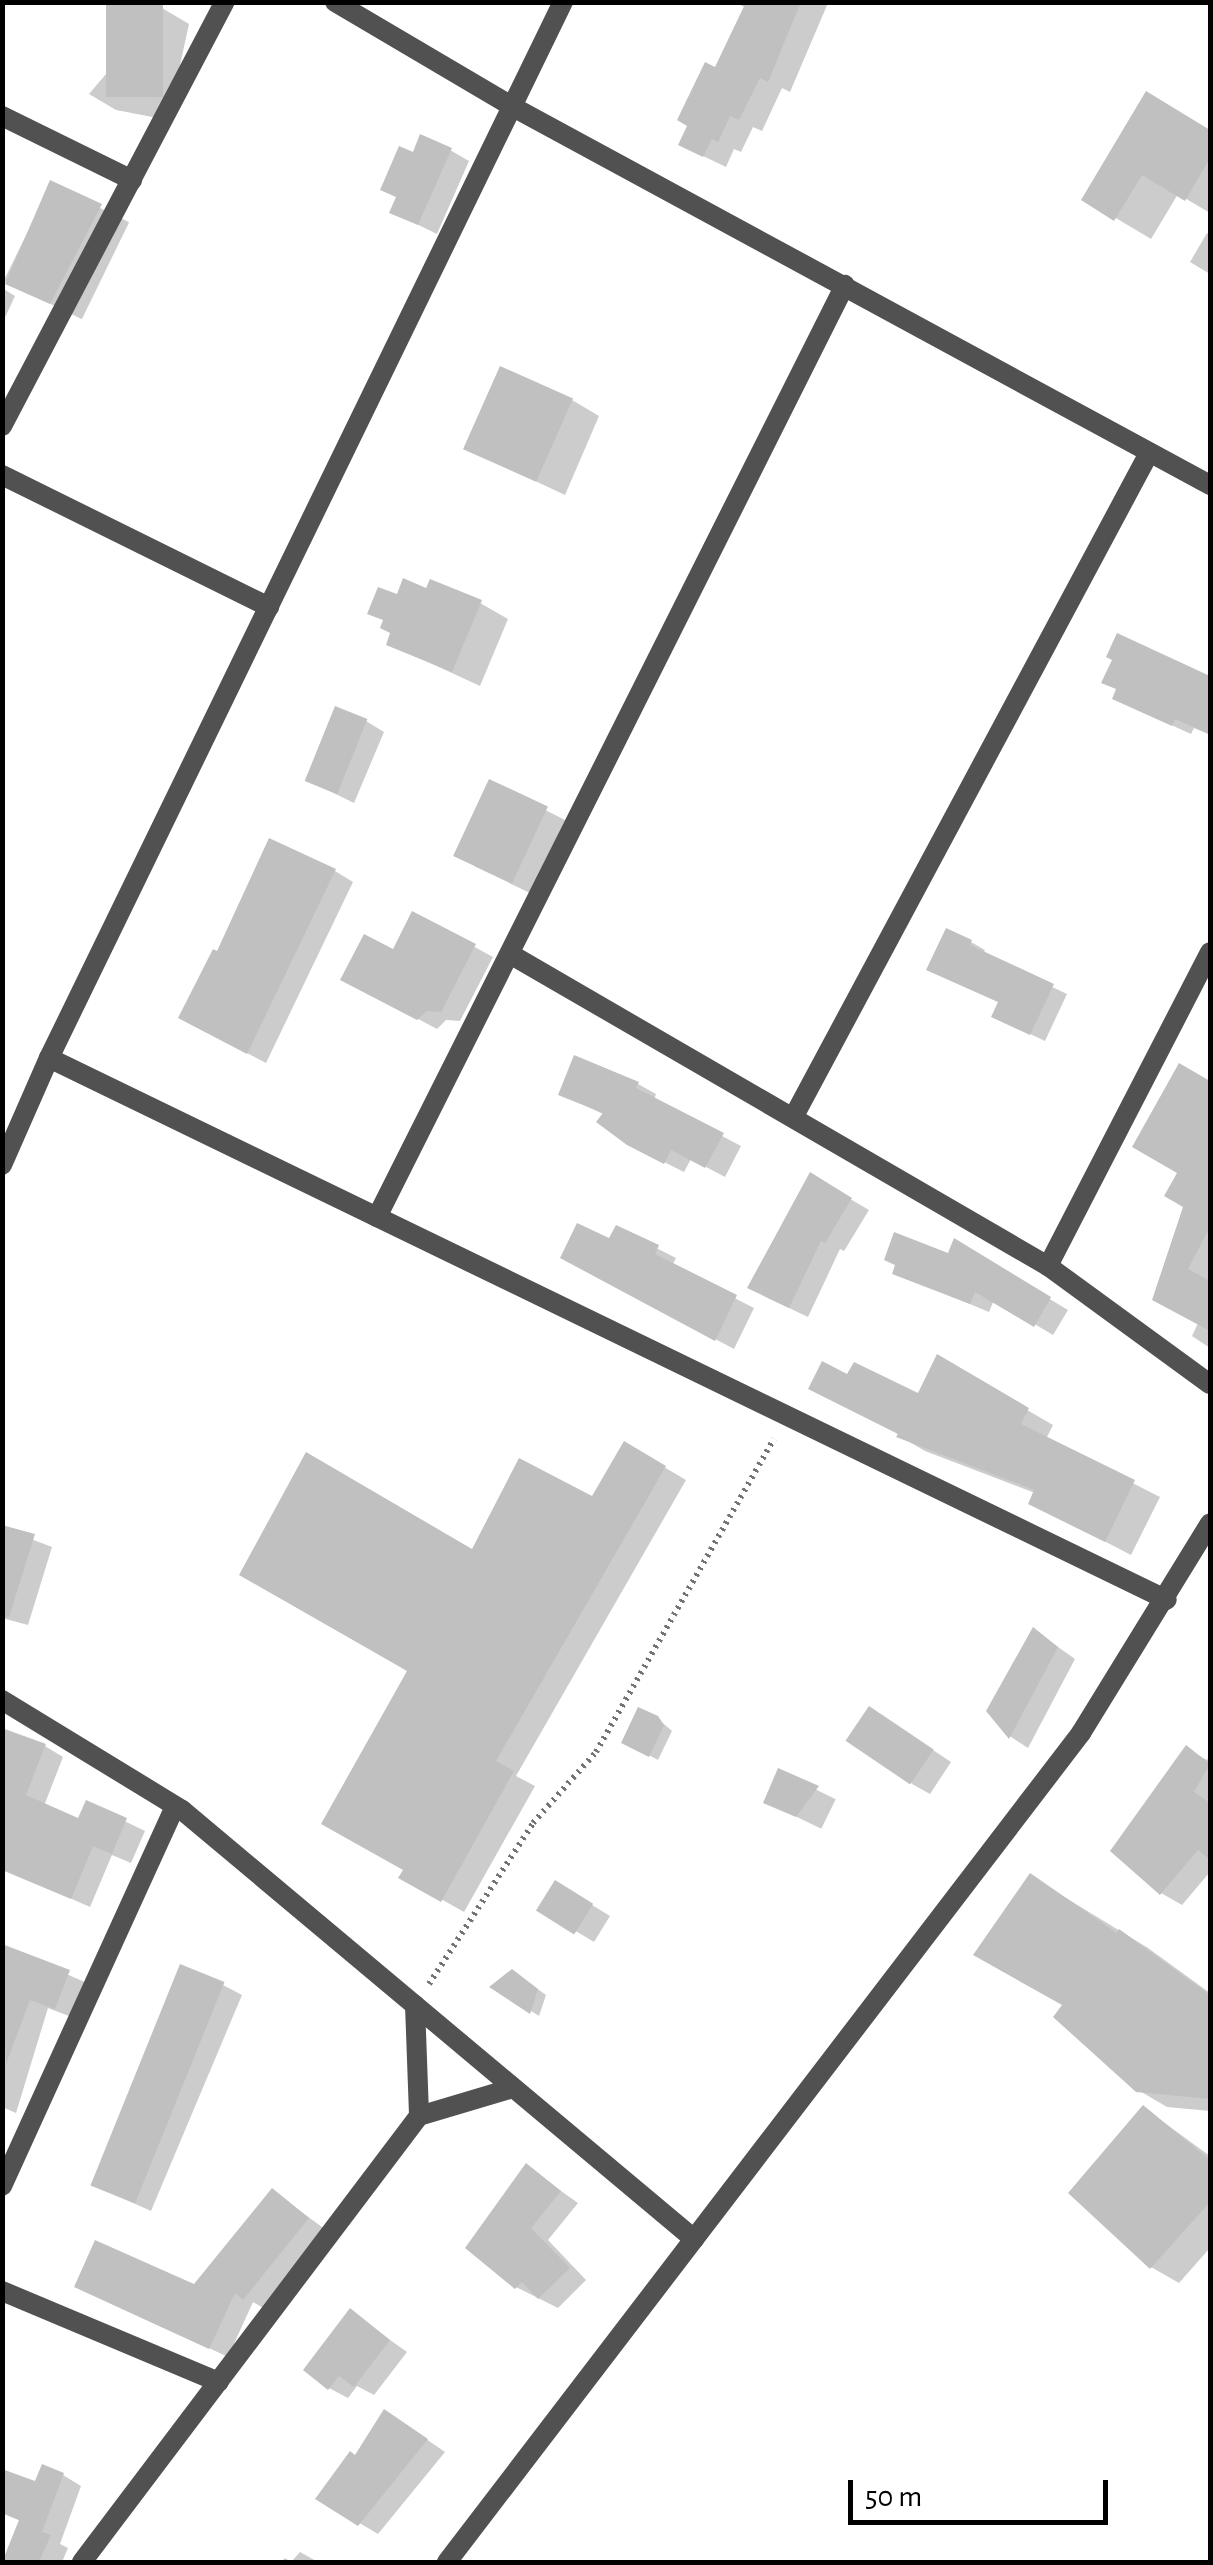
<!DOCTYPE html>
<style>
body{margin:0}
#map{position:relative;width:1213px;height:2565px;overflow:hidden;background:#fff;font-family:"Alegreya Sans",sans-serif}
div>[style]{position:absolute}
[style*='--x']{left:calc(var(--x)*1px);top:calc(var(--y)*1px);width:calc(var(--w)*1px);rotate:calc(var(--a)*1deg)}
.shadow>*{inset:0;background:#0003;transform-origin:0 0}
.building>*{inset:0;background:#c0c0c0;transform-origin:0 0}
.path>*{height:6px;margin-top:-3px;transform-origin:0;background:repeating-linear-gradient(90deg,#737373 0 2.5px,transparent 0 7.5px)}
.minor>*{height:20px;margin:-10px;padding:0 10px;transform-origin:10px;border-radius:10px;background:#515151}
span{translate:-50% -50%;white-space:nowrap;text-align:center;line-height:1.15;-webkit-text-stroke:9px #fff;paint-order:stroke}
.frame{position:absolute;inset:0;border:5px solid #000;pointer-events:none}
.scale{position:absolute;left:848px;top:2480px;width:260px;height:45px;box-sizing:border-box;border:5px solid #000;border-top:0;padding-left:12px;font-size:30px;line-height:35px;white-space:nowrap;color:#000;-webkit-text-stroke:8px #fff;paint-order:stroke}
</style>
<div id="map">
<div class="shadow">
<div style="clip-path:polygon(735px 2px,828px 3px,790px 92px,782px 88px,762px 131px,753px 127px,741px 152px,734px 149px,726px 167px,703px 156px,716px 70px,746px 8px)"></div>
<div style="clip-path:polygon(162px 8px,189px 24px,168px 120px,116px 110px,89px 94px)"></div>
<div style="clip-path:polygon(1147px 94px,1210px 132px,1210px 213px,1178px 194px,1151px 239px,1084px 199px)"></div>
<div style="clip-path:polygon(450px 150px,469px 161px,437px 234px,392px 212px,414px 155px)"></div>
<div style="left:51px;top:184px;width:87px;height:108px;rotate:26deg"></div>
<div style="clip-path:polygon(1207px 233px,1210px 235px,1210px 274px,1190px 262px)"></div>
<div style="clip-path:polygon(2px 288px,15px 296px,2px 324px)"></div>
<div style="clip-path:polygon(572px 400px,599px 416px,565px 495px,467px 449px)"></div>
<div style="clip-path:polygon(428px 591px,480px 603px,508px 619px,480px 686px,389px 644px,398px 597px)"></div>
<div style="clip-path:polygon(1118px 636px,1210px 681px,1210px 735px,1194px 728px,1191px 734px,1134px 708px,1119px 690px)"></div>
<div style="clip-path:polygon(366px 721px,384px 732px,354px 803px,307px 780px)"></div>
<div style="clip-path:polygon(490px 782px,565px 820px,530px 893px,474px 866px)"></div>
<div style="clip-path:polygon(335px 871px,353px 882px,266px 1063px,199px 1028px)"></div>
<div style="clip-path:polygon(414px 914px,493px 957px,460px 1021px,446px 1020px,437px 1029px,362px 989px,394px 953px)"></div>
<div style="clip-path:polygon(971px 942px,985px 950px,983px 954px,1067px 994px,1045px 1041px,1009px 1024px,1001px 1003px,943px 977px)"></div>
<div style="clip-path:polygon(1180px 1067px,1210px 1084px,1210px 1348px,1192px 1336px,1198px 1323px,1155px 1299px,1186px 1206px,1181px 1172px)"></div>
<div style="clip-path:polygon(638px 1084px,656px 1094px,654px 1100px,741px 1146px,725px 1177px,691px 1159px,684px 1172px,648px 1154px,605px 1115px,561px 1094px)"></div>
<div style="clip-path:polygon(811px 1176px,869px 1210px,844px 1251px,840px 1249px,808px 1317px,768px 1298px)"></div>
<div style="clip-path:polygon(617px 1228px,676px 1258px,672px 1266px,754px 1308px,734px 1349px,582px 1268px,610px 1242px)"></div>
<div style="clip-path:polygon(955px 1242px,1068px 1310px,1053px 1335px,994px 1300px,989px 1312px,895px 1273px,950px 1256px)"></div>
<div style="clip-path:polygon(938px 1358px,1053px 1425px,1046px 1439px,1160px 1497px,1131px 1555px,1031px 1503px,1035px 1493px,925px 1451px,899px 1436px,848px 1377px,919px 1397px)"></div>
<div style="clip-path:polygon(625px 1444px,686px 1480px,516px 1776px,535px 1786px,464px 1912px,402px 1877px,473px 1553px,593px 1499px)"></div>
<div style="clip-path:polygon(2px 1528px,52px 1547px,28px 1625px,2px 1618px)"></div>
<div style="clip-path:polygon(1034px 1630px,1075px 1659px,1028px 1748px,1011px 1737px,989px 1711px)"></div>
<div style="clip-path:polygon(657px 1718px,672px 1731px,658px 1760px,624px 1742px)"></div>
<div style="clip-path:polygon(888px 1720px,951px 1762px,930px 1794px,912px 1784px)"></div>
<div style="clip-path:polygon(45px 1746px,63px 1757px,44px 1806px,79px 1821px,87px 1803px,145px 1831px,131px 1863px,112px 1855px,90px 1907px,2px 1868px,2px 1852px)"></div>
<div style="clip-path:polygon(1187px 1749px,1207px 1760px,1210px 1755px,1210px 1872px,1182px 1905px,1161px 1893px)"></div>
<div style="left:780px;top:1772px;width:62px;height:33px;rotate:26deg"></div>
<div style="clip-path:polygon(1030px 1876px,1148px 1948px,1210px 1993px,1210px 2111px,1167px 2107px,1138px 2090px,1065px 2004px)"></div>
<div style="clip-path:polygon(574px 1894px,610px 1916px,594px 1942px,539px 1909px)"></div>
<div style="clip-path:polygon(9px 1949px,87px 1983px,74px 2018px,48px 2008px,16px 2113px,2px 2107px,2px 1965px)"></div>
<div style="clip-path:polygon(521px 1977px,546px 1995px,539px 2016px,493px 1987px)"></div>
<div style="clip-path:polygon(223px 1985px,242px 1995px,151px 2211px,91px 2184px)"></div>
<div style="clip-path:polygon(1144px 2108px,1210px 2156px,1210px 2248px,1179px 2283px,1151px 2267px)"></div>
<div style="clip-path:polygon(527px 2167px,578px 2203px,548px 2240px,586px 2280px,558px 2308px,516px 2287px)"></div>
<div style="clip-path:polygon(273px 2191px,326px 2230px,263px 2308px,253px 2302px,228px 2357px,77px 2286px,195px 2287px)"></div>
<div style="clip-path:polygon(351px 2312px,407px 2352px,374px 2395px,357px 2386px,348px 2398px,329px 2388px)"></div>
<div style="clip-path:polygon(403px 2423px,445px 2452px,378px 2534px,319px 2499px,356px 2458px)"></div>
<div style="clip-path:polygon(63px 2475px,81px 2486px,60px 2544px,68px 2548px,62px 2562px,4px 2562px,21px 2521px,2px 2513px,36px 2485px)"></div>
<div style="clip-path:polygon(300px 2552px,318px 2562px,281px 2562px,285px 2558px,291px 2562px)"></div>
</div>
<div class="building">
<div style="left:106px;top:2px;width:57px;height:95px"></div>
<div style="clip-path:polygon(746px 2px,801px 2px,768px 82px,760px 78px,739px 120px,730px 116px,718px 142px,712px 139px,703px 157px,678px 145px,687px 126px,677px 120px,705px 62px,715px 67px)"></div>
<div style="clip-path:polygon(1146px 91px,1210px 130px,1210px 158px,1185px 201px,1142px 175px,1114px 221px,1081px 200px)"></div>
<div style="clip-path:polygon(420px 134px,452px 148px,418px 225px,389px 213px,396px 197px,380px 190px,399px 146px,413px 152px)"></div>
<div style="clip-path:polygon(50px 180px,102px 204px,50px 304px,5px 284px)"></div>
<div style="left:500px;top:366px;width:80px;height:91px;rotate:24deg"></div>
<div style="clip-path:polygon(403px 578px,426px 588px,430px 579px,482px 600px,452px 672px,386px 645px,390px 633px,380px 628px,383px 620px,367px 614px,378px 587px,397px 594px)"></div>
<div style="clip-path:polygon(1117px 633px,1210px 676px,1210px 734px,1175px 719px,1172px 726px,1112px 699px,1116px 689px,1101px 683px,1112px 660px,1106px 657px)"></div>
<div style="left:335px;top:706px;width:35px;height:81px;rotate:22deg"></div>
<div style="left:489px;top:779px;width:65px;height:85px;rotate:25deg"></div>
<div style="clip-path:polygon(269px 838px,336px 869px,247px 1054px,178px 1018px,213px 949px,217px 951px)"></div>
<div style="clip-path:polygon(412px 911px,476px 944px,441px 1012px,427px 1011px,417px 1020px,340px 980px,364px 934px,393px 949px)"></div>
<div style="clip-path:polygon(946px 928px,972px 940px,970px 945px,1054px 984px,1030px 1035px,991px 1017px,998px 1002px,926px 970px)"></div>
<div style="clip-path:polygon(574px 1055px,639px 1082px,636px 1088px,724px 1133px,705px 1168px,671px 1150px,664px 1164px,627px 1145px,596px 1122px,603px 1113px,558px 1095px)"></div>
<div style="clip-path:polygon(1179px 1063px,1210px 1081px,1210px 1227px,1188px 1269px,1210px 1281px,1210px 1331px,1152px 1300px,1183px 1207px,1164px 1196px,1177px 1173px,1132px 1147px)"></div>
<div style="clip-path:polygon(810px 1172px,852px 1198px,825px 1243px,821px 1241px,789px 1308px,747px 1288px)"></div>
<div style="clip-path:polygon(577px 1223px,609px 1238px,616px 1225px,659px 1245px,655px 1254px,737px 1295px,715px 1341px,560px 1258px)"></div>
<div style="clip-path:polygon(894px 1232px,948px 1253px,954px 1238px,1051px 1297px,1034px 1327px,975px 1292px,970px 1304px,892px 1274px,895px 1265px,884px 1260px)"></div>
<div style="clip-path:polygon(937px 1354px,1029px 1408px,1021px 1424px,1135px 1480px,1105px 1542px,1028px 1504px,1034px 1490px,896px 1437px,898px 1434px,808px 1389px,822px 1361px,847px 1374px,854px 1362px,918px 1393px)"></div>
<div style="clip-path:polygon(624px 1441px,666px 1466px,496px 1761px,514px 1771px,441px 1902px,398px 1878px,403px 1870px,321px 1824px,407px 1671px,239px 1575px,306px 1452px,472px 1549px,519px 1458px,592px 1496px)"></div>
<div style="clip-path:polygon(2px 1525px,35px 1534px,9px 1617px,2px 1616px)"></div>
<div style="clip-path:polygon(1033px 1627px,1058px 1647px,1009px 1739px,986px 1711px)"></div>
<div style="left:869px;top:1706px;width:78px;height:42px;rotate:34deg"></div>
<div style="clip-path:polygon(638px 1707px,658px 1716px,664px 1725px,649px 1757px,621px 1743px)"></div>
<div style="clip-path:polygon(2px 1728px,46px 1744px,26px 1795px,78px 1818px,86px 1800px,127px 1818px,112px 1854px,93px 1846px,71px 1899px,2px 1870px)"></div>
<div style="clip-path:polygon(1186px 1745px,1210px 1764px,1194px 1792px,1210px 1803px,1210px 1860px,1198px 1850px,1160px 1895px,1110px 1851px)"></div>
<div style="clip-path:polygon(778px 1768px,819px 1786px,796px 1817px,763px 1803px)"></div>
<div style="clip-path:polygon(1030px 1873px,1117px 1933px,1119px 1929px,1210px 1995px,1210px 2099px,1136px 2092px,1053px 2017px,1062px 2005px,973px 1955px)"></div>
<div style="left:555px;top:1880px;width:45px;height:36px;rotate:32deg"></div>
<div style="clip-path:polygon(2px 1944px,70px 1970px,55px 2009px,30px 2000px,6px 2064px)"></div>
<div style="left:180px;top:1964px;width:48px;height:239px;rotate:22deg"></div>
<div style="clip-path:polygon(512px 1969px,538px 1989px,530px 2014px,489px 1987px)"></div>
<div style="clip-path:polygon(1143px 2105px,1210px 2160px,1210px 2202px,1150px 2269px,1068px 2193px)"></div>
<div style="clip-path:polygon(526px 2163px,561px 2191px,531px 2228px,570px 2268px,538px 2299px,522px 2282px,515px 2289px,465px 2248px)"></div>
<div style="clip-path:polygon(272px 2188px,309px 2218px,243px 2300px,235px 2293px,209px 2349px,74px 2287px,95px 2240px,194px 2284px)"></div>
<div style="clip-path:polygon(350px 2308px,390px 2340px,354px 2387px,339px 2376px,328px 2390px,303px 2370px)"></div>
<div style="clip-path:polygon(384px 2409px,428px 2439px,358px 2526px,315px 2499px,350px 2451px,355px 2455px)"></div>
<div style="clip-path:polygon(42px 2464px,64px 2473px,42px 2532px,51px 2535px,39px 2562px,2px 2562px,19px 2520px,2px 2513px,2px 2469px,35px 2481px)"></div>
</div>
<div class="path">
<div style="--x:429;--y:1984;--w:192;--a:-57.1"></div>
<div style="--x:533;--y:1823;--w:95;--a:-48.4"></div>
<div style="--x:596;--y:1752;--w:360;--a:-60.4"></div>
</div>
<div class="minor">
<div style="--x:335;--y:2;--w:207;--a:30.5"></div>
<div style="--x:513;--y:107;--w:793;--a:28.47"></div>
<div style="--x:2;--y:116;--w:145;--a:26.2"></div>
<div style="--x:2;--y:426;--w:479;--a:-62.3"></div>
<div style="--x:2;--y:475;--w:298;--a:26.3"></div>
<div style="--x:510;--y:954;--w:622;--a:30.11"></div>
<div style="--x:1048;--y:1266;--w:200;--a:36.1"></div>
<div style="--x:49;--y:1058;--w:1242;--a:25.86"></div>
<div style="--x:794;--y:1116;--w:752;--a:-61.83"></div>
<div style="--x:2;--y:1165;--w:117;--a:-66.3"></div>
<div style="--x:49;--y:1058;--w:1174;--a:-64.05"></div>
<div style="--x:377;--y:1217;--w:1043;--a:-63.34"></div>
<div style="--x:1048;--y:1266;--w:353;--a:-62.7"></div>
<div style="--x:2;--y:1700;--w:211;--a:31.4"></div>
<div style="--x:182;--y:1810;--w:668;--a:39.96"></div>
<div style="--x:415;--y:2005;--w:111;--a:87.9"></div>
<div style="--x:2;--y:2186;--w:414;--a:-65.5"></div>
<div style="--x:2;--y:2291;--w:235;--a:22.8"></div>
<div style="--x:82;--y:2562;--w:559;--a:-52.93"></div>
<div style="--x:419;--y:2116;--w:98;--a:-16.6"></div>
<div style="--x:447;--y:2562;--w:1044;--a:-52.59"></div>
<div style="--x:1081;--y:1733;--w:246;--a:-58.4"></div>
</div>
<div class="frame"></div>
<div class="scale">50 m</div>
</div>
